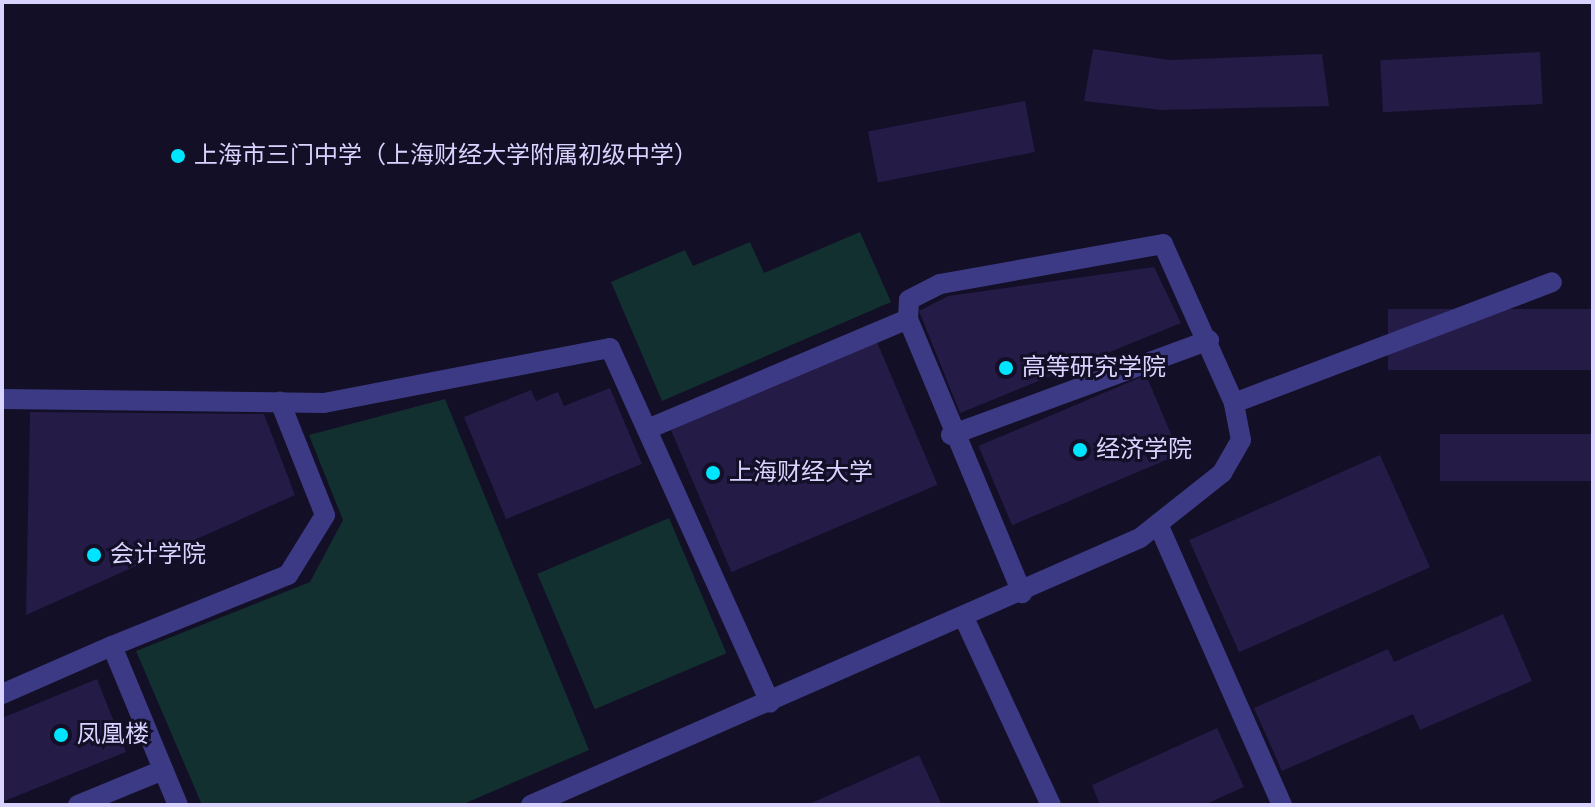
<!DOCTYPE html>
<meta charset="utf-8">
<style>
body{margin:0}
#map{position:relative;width:1595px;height:807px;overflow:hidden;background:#130f26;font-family:"Nunito Sans","Noto Sans SC",sans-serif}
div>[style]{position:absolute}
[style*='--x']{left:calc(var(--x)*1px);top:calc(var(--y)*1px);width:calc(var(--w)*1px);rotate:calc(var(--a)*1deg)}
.green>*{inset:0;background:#12302f;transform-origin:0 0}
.building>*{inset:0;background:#241b47;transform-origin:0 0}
.minor>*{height:20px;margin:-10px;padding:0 10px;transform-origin:10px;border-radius:10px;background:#3d3a85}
.dots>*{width:22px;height:22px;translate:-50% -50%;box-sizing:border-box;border:4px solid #130f26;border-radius:50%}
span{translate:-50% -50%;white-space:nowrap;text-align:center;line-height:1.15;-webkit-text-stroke:6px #130f26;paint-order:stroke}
.poi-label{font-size:24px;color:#d9d4ff}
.left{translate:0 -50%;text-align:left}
.frame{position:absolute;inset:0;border:4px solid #d9d4ff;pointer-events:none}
</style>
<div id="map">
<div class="green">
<div style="clip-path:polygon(860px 232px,891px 302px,662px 401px,611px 282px,685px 250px,693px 266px,750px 242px,764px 273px)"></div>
<div style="clip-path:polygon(445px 399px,589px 750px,461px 805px,202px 805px,136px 651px,310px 582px,343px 520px,309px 435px)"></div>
<div style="left:669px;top:518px;width:147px;height:143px;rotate:67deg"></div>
</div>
<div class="building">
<div style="clip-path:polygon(1093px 49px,1170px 60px,1322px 54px,1329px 106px,1162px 110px,1084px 101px)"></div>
<div style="left:1540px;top:52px;width:52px;height:160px;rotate:87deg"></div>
<div style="left:1025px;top:101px;width:52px;height:160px;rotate:79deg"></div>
<div style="clip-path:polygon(1154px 267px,1181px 323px,960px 413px,919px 311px,948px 296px)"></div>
<div style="left:1593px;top:309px;width:61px;height:205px;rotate:90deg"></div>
<div style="left:877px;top:342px;width:155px;height:224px;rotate:67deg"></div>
<div style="left:1146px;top:375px;width:86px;height:182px;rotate:67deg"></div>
<div style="clip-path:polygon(610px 388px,642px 464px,506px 519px,464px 417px,531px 390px,536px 401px,558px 392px,564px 406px)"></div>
<div style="clip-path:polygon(30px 412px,264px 414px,295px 495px,26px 615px)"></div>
<div style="left:1593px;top:434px;width:47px;height:153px;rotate:90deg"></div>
<div style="left:1380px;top:455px;width:123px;height:209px;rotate:66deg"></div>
<div style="clip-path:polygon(1503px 614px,1532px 681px,1420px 730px,1413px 714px,1282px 771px,1254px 708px,1388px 649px,1394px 662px)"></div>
<div style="clip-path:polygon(97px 679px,126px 752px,2px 802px,2px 718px)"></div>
<div style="clip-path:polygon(1217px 728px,1244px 787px,1204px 805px,1100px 805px,1092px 785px)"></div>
<div style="clip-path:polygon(919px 755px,942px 805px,807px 805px)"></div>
</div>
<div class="minor">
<div style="--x:908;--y:319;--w:297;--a:67.4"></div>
<div style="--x:2;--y:399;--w:322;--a:0.7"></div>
<div style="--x:324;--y:403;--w:291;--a:-10.9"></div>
<div style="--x:610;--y:348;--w:389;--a:65.7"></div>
<div style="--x:1234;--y:403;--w:340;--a:-20.8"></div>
<div style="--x:951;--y:435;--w:275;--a:-20.2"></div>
<div style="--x:1158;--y:524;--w:307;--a:66.2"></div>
<div style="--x:965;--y:620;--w:204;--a:65.1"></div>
<div style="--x:112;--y:646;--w:190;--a:-22"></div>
<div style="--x:288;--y:575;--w:70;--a:-58.3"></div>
<div style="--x:325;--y:515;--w:122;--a:-111.7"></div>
<div style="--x:2;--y:694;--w:120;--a:-23.6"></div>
<div style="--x:112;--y:646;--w:172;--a:67.5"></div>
<div style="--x:78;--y:805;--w:92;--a:-22.4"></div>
<div style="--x:531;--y:805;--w:665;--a:-23.67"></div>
<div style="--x:1140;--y:538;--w:105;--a:-38.4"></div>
<div style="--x:1222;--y:473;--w:38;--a:-60"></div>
<div style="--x:1241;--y:440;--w:38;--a:-101"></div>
<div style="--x:1234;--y:403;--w:174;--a:-114.1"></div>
<div style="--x:1163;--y:244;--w:227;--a:169.8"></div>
<div style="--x:940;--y:284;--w:35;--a:153"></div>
<div style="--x:909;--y:300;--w:19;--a:93"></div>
<div style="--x:908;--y:319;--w:282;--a:157.1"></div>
</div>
<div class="dots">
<div style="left:178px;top:156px;background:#00e5ff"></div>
<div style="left:1006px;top:368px;background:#00e5ff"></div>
<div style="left:1080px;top:450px;background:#00e5ff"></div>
<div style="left:713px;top:473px;background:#00e5ff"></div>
<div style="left:94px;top:555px;background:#00e5ff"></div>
<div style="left:61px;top:735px;background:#00e5ff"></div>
</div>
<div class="poi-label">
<span class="left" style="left:194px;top:156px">上海市三门中学（上海财经大学附属初级中学）</span>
<span class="left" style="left:1022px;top:368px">高等研究学院</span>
<span class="left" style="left:1096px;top:450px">经济学院</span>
<span class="left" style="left:729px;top:473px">上海财经大学</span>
<span class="left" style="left:110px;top:555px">会计学院</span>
<span class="left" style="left:77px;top:735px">凤凰楼</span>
</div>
<div class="frame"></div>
</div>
